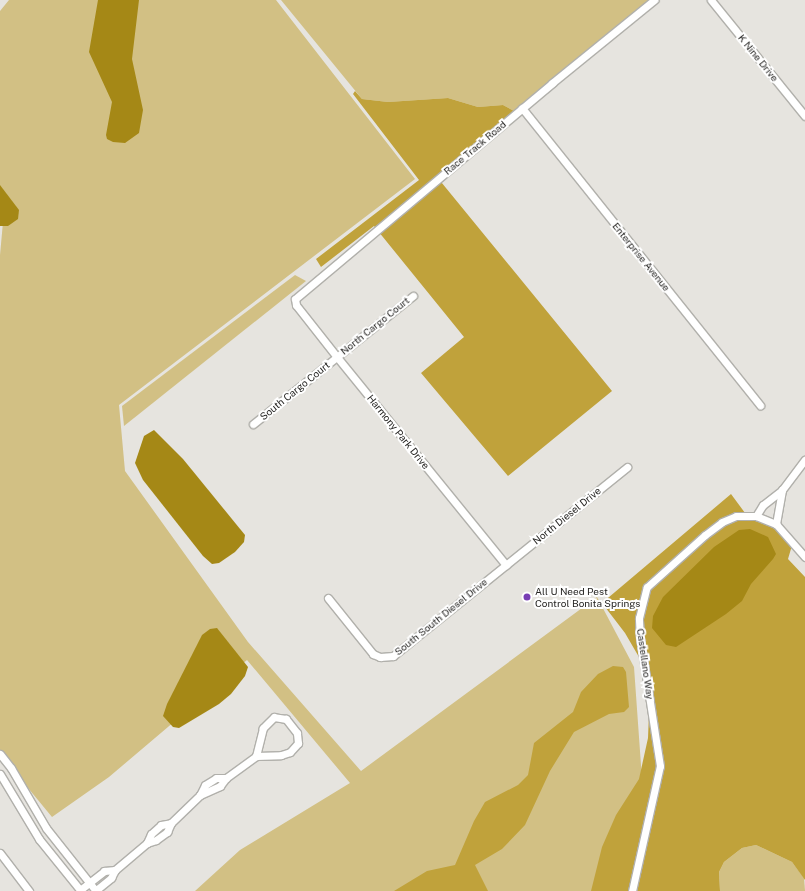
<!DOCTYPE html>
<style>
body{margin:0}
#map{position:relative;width:805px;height:891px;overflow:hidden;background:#e6e4df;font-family:"Public Sans",sans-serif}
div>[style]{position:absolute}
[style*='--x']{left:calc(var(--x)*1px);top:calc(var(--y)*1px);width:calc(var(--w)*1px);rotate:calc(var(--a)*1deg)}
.green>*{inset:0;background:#d2c084}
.forest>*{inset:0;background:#c0a23b}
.water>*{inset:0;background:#a58816}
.roads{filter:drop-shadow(1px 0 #b1b0ab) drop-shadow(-1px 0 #b1b0ab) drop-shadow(0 1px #b1b0ab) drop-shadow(0 -1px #b1b0ab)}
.minor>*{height:7px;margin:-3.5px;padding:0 3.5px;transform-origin:3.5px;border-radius:3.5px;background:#fff}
.dots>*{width:11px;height:11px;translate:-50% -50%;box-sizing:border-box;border:2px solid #fff;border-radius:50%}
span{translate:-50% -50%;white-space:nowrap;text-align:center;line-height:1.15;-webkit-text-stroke:4px #fff;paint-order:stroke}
.street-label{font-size:10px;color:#252422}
.poi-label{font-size:10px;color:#252422}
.left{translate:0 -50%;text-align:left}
</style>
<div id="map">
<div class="green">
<div style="clip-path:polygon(9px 0,276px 0,415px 179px,119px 405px,125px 471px,248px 642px,361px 771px,597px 597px,634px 667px,642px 779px,607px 891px,195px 891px,240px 850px,350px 783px,247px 660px,109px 777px,52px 817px,0 754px,0 255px,3px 222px,0 221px,0 11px)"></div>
<div style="clip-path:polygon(281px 0,654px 0,514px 111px,503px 105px,478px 107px,448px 98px,388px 102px,362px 99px)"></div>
<div style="clip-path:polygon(295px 275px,306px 281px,124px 426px,122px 406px)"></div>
<div style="clip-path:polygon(756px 845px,792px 862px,804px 878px,805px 891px,720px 891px,719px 872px,724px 862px,742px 848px)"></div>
</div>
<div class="forest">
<div style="clip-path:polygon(355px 91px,362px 99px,388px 102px,448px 98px,478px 107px,503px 105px,514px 111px,437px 177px,612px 391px,508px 476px,421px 373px,464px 337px,374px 226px,321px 267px,316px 259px,419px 180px,353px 94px)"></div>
<div style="clip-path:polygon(731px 494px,748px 517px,774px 525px,793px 542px,788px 559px,805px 577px,805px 880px,792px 862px,756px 845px,742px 848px,724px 862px,719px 872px,720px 891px,591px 891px,602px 847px,616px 815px,639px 779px,648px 738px,649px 713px,643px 664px,625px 633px,602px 603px)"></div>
<div style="clip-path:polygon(613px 666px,623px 667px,626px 672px,629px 707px,624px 712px,609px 714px,574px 732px,550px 771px,525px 825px,502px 849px,475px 865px,488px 891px,394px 891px,427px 871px,455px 865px,474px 821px,485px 802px,518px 785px,528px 775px,534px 743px,573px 712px,581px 692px,598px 674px)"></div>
</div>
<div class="water">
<div style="clip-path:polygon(98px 0,139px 0,132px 59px,143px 110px,139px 133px,125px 143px,113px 142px,107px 139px,106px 135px,112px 102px,89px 52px)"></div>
<div style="clip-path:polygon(0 185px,19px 210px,18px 219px,8px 226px,0 226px)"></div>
<div style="clip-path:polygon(154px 430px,183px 459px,245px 535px,244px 542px,235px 552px,219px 563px,212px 564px,203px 556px,143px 480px,135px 463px,144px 436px)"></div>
<div style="clip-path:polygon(750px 529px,768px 537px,776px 554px,773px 559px,751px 584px,742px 601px,726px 614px,676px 647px,666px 645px,652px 628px,653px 616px,663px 597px,714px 547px,739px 530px)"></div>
<div style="clip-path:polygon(217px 628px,248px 667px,245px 676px,231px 694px,219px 704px,179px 728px,173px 727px,163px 716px,167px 704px,202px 635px,210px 629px)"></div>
</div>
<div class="roads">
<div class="minor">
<div style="--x:711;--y:0;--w:149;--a:51"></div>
<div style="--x:522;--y:108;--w:381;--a:51.3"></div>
<div style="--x:253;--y:424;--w:205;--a:-38.7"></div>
<div style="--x:756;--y:516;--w:13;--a:-58"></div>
<div style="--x:763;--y:505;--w:24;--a:-38"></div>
<div style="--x:782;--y:490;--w:38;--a:-53"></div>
<div style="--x:776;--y:524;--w:35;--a:-80"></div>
<div style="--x:506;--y:565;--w:268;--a:-129.1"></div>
<div style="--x:337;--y:357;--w:66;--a:-128.3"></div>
<div style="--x:296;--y:305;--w:6;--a:-99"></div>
<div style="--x:295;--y:299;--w:336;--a:-40"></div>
<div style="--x:552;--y:83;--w:132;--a:-39.1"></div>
<div style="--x:328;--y:598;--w:72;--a:51.2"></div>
<div style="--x:373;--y:654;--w:8;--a:23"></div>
<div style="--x:380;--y:657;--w:13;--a:-4"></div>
<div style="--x:393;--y:656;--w:301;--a:-38.9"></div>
<div style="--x:0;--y:754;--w:18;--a:52"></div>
<div style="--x:11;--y:768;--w:69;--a:59.7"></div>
<div style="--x:46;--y:828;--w:80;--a:51.6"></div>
<div style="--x:0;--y:774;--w:76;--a:59"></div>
<div style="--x:39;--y:839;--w:67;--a:51.1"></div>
<div style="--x:200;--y:795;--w:22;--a:-24"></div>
<div style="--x:220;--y:786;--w:10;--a:-53"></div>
<div style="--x:226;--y:778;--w:37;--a:-36"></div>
<div style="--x:256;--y:756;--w:25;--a:-2"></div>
<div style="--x:281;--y:755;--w:9;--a:-18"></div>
<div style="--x:290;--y:752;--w:12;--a:-48"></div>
<div style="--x:298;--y:743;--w:10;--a:-96"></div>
<div style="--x:297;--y:733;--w:18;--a:-128"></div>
<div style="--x:286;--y:719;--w:12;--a:-171"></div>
<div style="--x:274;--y:717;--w:16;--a:135"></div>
<div style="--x:263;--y:728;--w:29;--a:104"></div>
<div style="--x:147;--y:843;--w:10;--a:-66"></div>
<div style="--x:151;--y:834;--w:13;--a:-42"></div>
<div style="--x:161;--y:825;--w:10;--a:-11"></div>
<div style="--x:0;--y:853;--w:48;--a:52.7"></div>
<div style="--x:80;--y:890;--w:31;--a:-38"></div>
<div style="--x:104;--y:871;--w:11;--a:-5"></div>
<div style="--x:95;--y:891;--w:21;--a:-39"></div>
<div style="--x:111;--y:878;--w:9;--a:-63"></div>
<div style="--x:115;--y:870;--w:42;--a:-40.2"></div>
<div style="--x:147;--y:843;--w:9;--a:-18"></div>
<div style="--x:156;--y:840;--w:14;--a:-36"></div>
<div style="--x:167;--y:832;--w:10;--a:-66"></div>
<div style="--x:171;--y:823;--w:40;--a:-44"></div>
<div style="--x:200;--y:795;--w:11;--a:-63"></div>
<div style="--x:205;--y:785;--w:13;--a:-32"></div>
<div style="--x:216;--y:778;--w:10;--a:0"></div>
<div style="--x:632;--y:891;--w:128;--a:-77.4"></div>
<div style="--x:660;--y:766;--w:129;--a:-98.9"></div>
<div style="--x:640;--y:639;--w:21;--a:-93"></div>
<div style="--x:639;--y:618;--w:32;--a:-76"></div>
<div style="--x:647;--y:587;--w:78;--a:-41.9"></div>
<div style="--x:705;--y:535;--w:21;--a:-37"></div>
<div style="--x:722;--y:522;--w:15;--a:-23"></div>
<div style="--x:736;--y:516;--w:20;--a:0"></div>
<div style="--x:756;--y:516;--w:22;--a:22"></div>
<div style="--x:776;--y:524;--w:44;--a:48.7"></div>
</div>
</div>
<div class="dots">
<div style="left:527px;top:597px;background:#783eb4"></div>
</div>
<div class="street-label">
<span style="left:758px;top:58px;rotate:51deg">K Nine Drive</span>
<span style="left:475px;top:148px;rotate:-40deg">Race Track Road</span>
<span style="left:641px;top:257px;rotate:51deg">Enterprise Avenue</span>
<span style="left:375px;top:326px;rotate:-39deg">North Cargo Court</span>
<span style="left:295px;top:391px;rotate:-39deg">South Cargo Court</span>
<span style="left:398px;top:432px;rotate:51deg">Harmony Park Drive</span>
<span style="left:567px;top:516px;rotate:-39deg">North Diesel Drive</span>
<span style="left:441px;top:617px;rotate:-39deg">South South Diesel Drive</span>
<span style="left:645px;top:664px;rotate:82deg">Castellano Way</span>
</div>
<div class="poi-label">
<span class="left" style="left:535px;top:597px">All U Need Pest<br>Control Bonita Springs</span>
</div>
</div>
